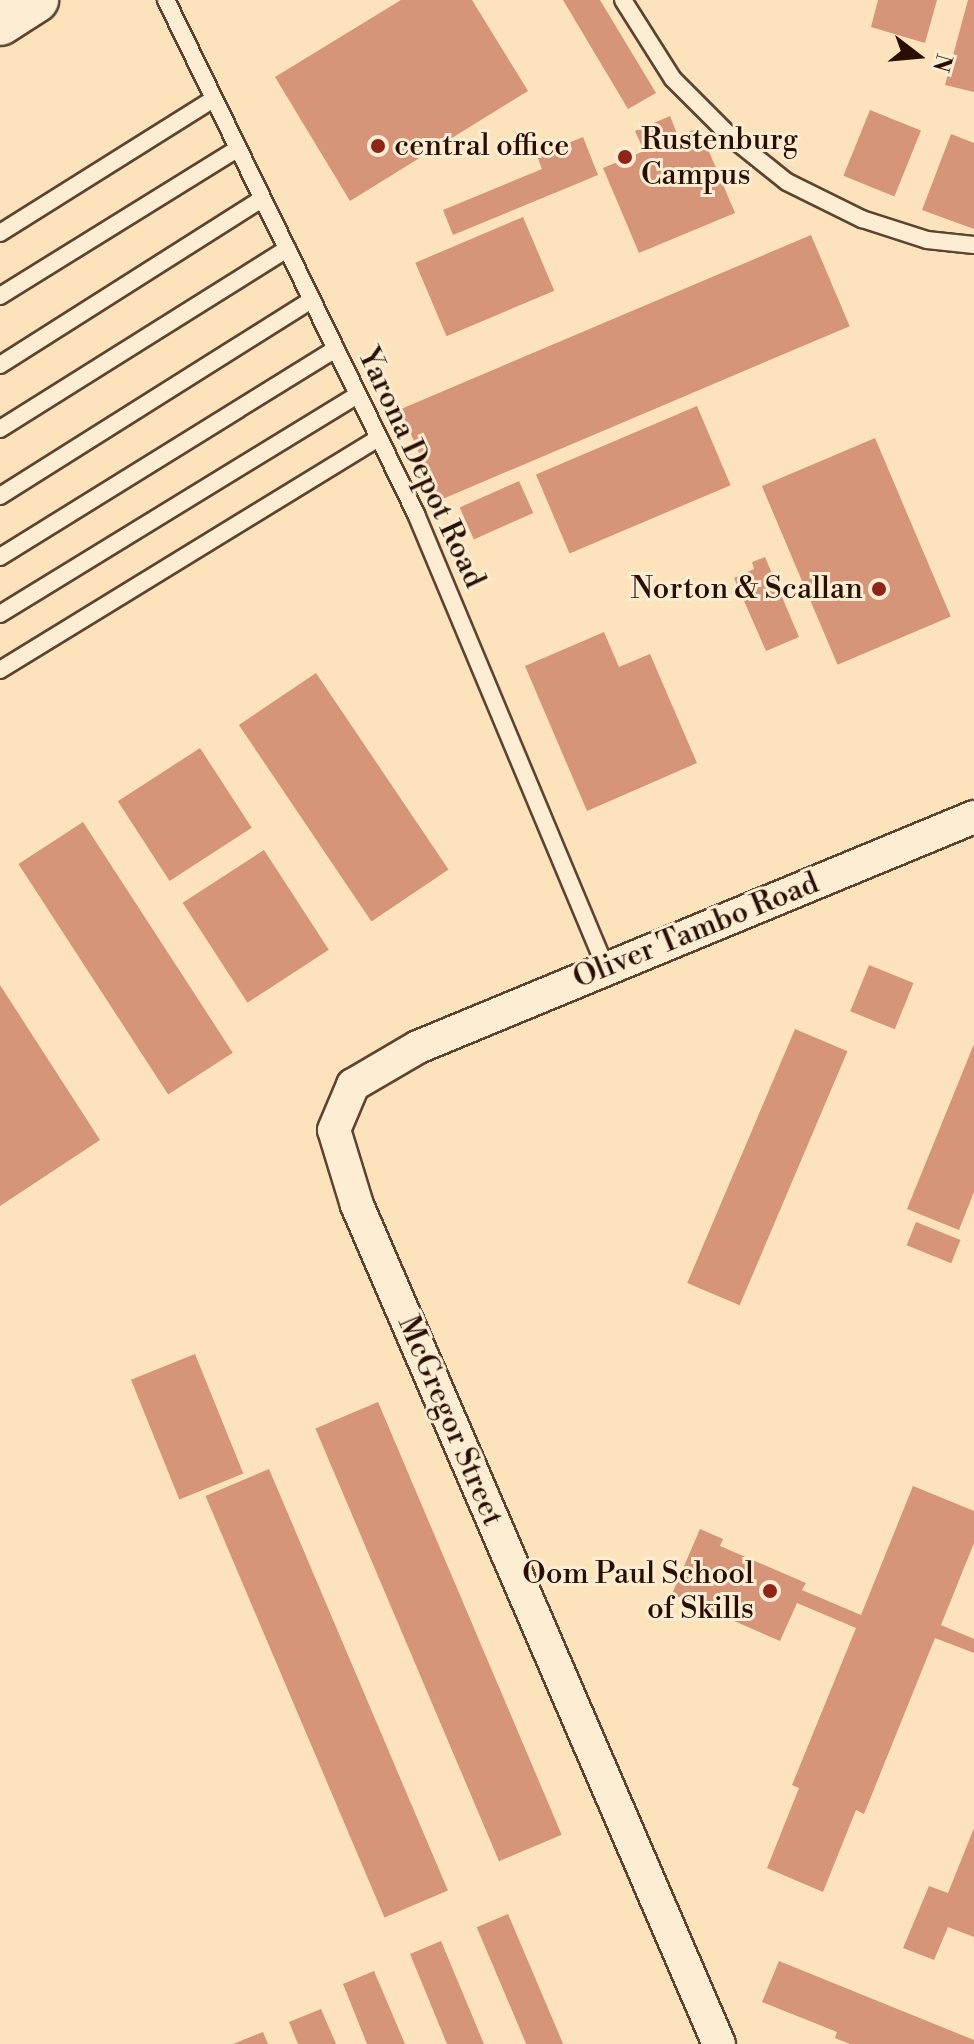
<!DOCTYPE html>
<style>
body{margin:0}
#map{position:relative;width:974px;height:2044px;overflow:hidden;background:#fce3bb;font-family:"Libre Bodoni",serif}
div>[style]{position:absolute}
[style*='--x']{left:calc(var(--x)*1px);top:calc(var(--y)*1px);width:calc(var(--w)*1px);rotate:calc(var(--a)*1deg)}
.building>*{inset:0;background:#d69479;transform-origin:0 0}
.roads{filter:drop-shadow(2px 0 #5e4330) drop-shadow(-2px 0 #5e4330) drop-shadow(0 2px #5e4330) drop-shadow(0 -2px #5e4330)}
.service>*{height:16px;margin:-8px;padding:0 8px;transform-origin:8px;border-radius:8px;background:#fdedd3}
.minor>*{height:32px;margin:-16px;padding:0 16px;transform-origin:16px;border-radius:16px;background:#fdedd3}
.secondary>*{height:44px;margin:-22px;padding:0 22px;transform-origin:22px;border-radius:22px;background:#fdedd3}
.dots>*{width:22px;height:22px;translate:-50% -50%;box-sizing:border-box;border:4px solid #fdedd3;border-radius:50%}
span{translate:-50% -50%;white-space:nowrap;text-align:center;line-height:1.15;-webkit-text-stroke:6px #fdedd3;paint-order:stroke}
.poi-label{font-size:30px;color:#2a0e02}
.left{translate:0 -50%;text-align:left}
.right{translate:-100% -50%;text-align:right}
.street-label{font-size:30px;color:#2a0e02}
.north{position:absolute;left:878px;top:16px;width:80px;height:80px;-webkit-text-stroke:6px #fdedd3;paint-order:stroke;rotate:106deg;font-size:22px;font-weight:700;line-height:32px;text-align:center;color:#2a0e02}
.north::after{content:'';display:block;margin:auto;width:28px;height:36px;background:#2a0e02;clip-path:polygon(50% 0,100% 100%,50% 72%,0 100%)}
</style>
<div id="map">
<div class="building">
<div style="clip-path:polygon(401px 0,472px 0,528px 91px,350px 201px,275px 77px)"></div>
<div style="clip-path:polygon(563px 0,600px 0,656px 93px,628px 109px)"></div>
<div style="clip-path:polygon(878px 0,937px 0,925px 43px,871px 27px)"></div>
<div style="clip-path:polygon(968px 0,974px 0,974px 92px,945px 85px)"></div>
<div style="left:870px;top:110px;width:55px;height:71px;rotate:22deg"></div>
<div style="clip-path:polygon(670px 116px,678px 136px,699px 128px,735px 213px,639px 253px,603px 168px,644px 151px,635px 131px)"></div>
<div style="clip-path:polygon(951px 134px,974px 143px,974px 229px,922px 210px)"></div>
<div style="clip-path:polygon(583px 137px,598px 175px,453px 235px,443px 210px,542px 169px,537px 156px)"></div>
<div style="left:523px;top:217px;width:80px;height:117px;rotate:67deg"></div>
<div style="left:811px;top:235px;width:99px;height:446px;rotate:67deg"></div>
<div style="left:697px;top:406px;width:86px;height:175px;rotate:67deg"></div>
<div style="left:875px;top:438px;width:194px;height:123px;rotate:67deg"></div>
<div style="left:519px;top:481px;width:35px;height:65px;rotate:66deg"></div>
<div style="clip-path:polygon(765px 557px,799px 637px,766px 651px,734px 578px,754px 569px,752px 562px)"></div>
<div style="clip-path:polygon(604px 632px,619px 667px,650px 654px,697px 763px,587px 811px,525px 666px)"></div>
<div style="left:316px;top:673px;width:237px;height:93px;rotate:56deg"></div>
<div style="left:200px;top:748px;width:95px;height:98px;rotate:57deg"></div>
<div style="left:83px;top:822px;width:275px;height:77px;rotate:57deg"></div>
<div style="left:264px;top:850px;width:119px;height:97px;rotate:57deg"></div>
<div style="left:869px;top:965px;width:48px;height:50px;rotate:22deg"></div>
<div style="clip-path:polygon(0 985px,100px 1140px,0 1206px)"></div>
<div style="left:795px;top:1029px;width:57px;height:276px;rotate:23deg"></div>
<div style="clip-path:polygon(974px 1044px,974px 1192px,959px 1230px,907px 1209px)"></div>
<div style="left:916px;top:1222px;width:48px;height:25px;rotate:22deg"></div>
<div style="left:195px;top:1354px;width:129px;height:69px;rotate:68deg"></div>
<div style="left:378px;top:1402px;width:470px;height:68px;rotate:67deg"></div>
<div style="left:269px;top:1469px;width:458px;height:69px;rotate:67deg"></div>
<div style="clip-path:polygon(913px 1486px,974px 1511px,974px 1543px,941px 1625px,974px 1639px,974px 1653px,935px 1638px,864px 1814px,856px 1810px,823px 1892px,767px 1868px,799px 1788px,792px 1785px,856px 1628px,797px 1603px,780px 1641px,672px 1594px,700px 1529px,723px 1539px,720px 1546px,806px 1583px,802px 1590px,861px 1615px)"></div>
<div style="clip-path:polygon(974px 1828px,974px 1937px,948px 1927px,934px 1960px,903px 1948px,929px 1886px,948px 1893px)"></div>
<div style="left:508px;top:1914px;width:141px;height:34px;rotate:67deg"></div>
<div style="clip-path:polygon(441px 1941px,484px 2044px,447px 2044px,410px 1954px)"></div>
<div style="clip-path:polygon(779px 1961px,974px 2040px,974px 2044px,850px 2044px,835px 2038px,837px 2032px,762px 2002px)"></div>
<div style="clip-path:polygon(374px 1971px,405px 2044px,367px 2044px,343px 1984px)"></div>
<div style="clip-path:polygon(321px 2009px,336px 2044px,298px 2044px,289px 2022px)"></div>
<div style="clip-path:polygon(263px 2032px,268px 2044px,233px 2044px)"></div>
</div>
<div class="roads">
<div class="service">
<div style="--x:166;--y:0;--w:572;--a:64.06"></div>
<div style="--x:416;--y:514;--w:492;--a:67.3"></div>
<div style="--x:623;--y:0;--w:93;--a:57.7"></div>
<div style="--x:673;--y:79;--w:83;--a:45"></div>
<div style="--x:732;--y:138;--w:70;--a:38.7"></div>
<div style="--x:787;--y:182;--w:84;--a:26.3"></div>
<div style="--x:862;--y:219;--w:68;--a:17.9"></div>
<div style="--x:927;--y:240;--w:47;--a:6.1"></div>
<div style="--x:0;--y:233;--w:252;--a:-32.1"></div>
<div style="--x:0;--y:296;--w:279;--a:-31.8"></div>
<div style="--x:0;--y:365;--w:310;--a:-32.4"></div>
<div style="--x:0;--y:429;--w:339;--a:-32.1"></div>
<div style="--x:0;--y:496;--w:368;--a:-32.2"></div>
<div style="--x:0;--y:557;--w:395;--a:-31.8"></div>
<div style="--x:0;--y:614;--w:419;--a:-31.5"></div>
<div style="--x:0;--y:670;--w:444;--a:-31.5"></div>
</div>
<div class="minor">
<div style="--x:719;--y:2044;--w:914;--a:-113.34"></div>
<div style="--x:357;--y:1205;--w:78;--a:-107"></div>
<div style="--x:334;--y:1130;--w:49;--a:-67.1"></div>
<div style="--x:353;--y:1085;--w:75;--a:-30.3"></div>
<div style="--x:418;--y:1047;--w:602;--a:-22.47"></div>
</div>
<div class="secondary">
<div style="--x:0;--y:23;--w:43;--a:-32.6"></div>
</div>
</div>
<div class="dots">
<div style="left:378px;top:146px;background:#8f2418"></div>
<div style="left:625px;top:157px;background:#8f2418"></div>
<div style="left:879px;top:589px;background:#8f2418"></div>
<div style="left:770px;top:1591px;background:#8f2418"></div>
</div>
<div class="poi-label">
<span class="left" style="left:641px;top:157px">Rustenburg<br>Campus</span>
<span class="left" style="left:394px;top:146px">central office</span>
<span class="right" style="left:863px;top:589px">Norton &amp; Scallan</span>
<span class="right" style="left:754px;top:1591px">Oom Paul School<br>of Skills</span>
</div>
<div class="street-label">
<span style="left:421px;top:468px;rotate:65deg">Yarona Depot Road</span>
<span style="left:696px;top:931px;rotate:-22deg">Oliver Tambo Road</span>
<span style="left:450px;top:1421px;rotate:67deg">McGregor Street</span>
</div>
<div class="north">N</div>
</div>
